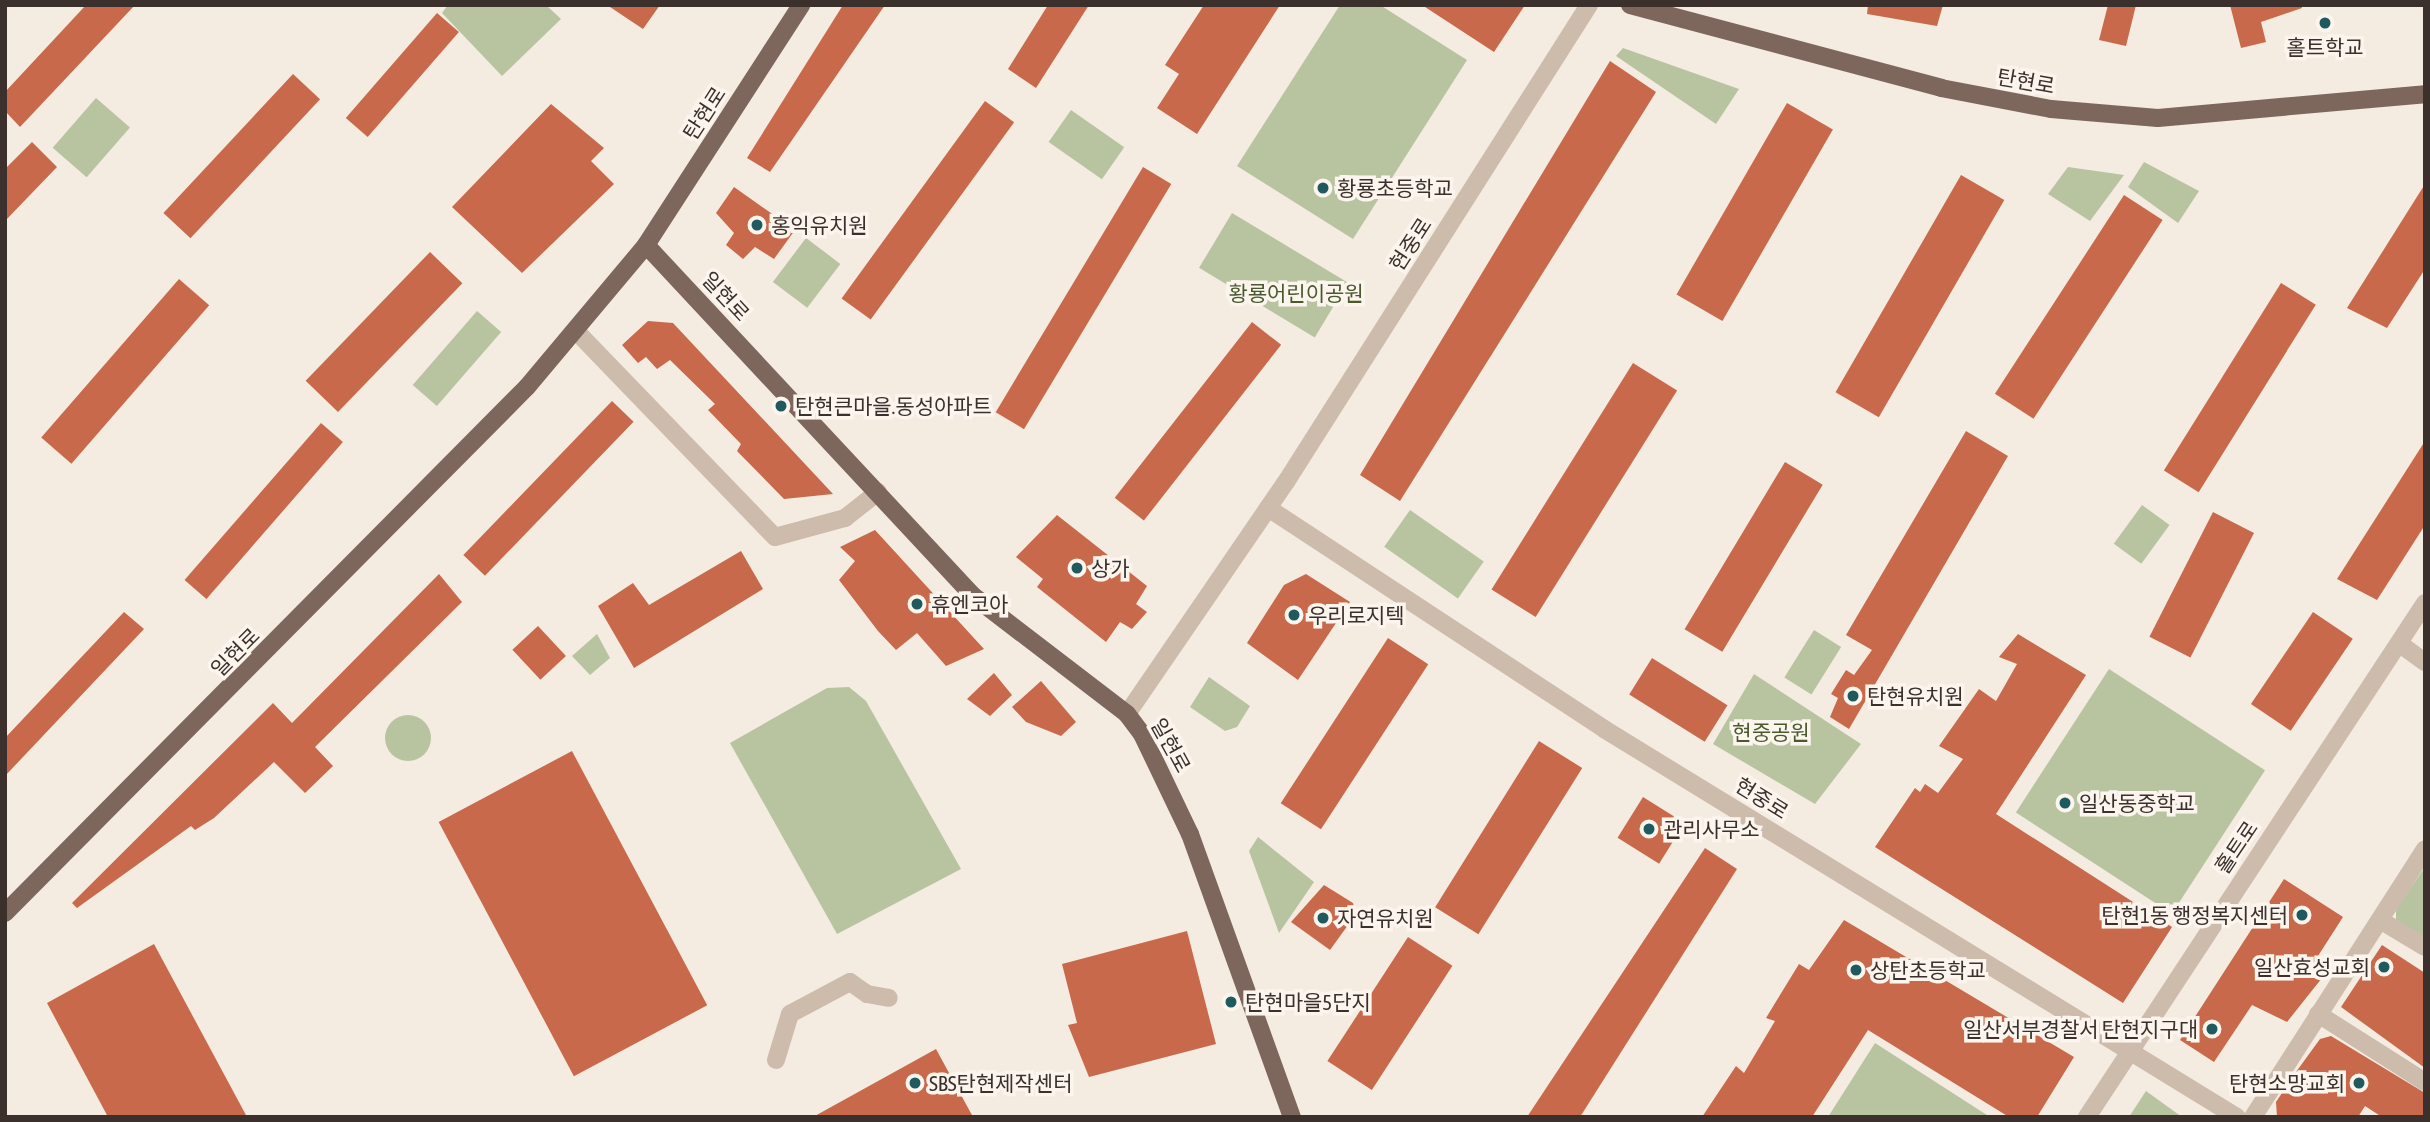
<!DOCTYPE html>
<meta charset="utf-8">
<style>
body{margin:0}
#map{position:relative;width:2430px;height:1122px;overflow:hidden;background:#f4ebe1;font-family:"Asap Condensed","Noto Sans KR",sans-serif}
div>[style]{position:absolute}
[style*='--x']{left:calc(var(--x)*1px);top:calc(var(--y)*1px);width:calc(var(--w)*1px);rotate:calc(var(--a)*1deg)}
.green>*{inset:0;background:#b8c4a0;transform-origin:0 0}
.round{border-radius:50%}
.building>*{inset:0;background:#c8694b;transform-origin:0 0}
.minor>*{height:18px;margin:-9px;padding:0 9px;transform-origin:9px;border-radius:9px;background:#cdbbac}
.major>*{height:18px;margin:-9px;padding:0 9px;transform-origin:9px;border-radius:9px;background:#7d675c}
.dots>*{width:19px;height:19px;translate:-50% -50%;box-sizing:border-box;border:4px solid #fbf5ee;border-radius:50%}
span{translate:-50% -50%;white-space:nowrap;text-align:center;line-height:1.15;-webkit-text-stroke:7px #fbf5ee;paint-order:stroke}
.poi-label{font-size:21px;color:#3b302b}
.left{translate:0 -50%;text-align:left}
.right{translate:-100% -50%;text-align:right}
.street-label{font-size:21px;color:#3b302b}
.park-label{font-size:21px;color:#4a5a2e}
.frame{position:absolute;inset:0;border:7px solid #3b302b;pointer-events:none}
</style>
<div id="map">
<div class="green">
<div style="clip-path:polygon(448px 5px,546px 5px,561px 19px,502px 76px,442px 13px)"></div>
<div style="clip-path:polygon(1340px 5px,1380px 5px,1467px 60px,1353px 239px,1237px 166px)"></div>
<div style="clip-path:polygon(1623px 48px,1739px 89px,1716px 124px,1616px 56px)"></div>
<div style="left:96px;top:98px;width:45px;height:66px;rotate:41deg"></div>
<div style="left:1071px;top:110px;width:65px;height:39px;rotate:35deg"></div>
<div style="clip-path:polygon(2144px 162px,2199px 191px,2178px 223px,2128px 187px)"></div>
<div style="clip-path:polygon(2068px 167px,2124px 175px,2090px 221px,2048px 194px)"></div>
<div style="left:1232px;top:213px;width:135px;height:64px;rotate:31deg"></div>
<div style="left:806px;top:238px;width:43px;height:55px;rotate:37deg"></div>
<div style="left:477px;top:311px;width:32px;height:98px;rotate:41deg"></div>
<div style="left:2142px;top:505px;width:34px;height:48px;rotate:36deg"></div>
<div style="left:1410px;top:510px;width:90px;height:45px;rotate:35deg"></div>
<div style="left:1814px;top:630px;width:32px;height:56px;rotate:32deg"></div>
<div style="clip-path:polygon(597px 634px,610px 658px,590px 675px,572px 656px)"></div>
<div style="left:2109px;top:669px;width:186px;height:171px;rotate:33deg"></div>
<div style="clip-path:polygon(1754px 674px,1861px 744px,1815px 804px,1713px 744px)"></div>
<div style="clip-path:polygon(1209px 677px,1250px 706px,1237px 727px,1225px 731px,1190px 707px)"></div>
<div style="clip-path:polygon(849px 687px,866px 701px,961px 869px,837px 934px,730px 743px,827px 688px)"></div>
<div class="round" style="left:385px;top:715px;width:46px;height:46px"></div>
<div style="clip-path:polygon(1258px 837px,1314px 882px,1279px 933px,1249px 851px)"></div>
<div style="clip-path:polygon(2425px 867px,2425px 940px,2396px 922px,2396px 909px)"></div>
<div style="clip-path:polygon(1875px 1043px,1990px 1117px,1828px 1117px)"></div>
<div style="clip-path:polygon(2146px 1091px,2182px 1117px,2129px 1117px)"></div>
</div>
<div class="building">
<div style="clip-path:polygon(86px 5px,135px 5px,20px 127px,5px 111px,5px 92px)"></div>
<div style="clip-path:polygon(607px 5px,660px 5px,643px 29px)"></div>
<div style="clip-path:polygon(843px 5px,885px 5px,770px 172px,747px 158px)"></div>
<div style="clip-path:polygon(1048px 5px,1089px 5px,1036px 88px,1008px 69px)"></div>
<div style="clip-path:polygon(1204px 5px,1280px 5px,1197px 134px,1157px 108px,1179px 74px,1165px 65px)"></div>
<div style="clip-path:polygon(1422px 5px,1525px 5px,1494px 52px)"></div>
<div style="clip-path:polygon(1868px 5px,1943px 5px,1937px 26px,1867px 14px)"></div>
<div style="clip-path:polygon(2108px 5px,2136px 5px,2126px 46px,2099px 40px)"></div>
<div style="clip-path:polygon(2230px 5px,2301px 5px,2302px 8px,2261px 22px,2266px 42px,2241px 48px)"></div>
<div style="left:437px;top:13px;width:29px;height:139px;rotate:41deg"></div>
<div style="clip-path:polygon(1610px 61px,1656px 92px,1400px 501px,1360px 475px)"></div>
<div style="left:293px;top:74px;width:37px;height:190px;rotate:43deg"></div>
<div style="left:985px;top:101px;width:36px;height:244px;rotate:36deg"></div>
<div style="left:1787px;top:103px;width:53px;height:221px;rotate:30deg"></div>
<div style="clip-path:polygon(551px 104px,604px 148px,591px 161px,614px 184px,522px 273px,452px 207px)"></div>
<div style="clip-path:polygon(32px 142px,57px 167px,5px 221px,5px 169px)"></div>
<div style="left:1143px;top:167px;width:33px;height:286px;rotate:31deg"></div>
<div style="left:1961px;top:175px;width:50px;height:251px;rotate:30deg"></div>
<div style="clip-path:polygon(2425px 184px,2425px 269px,2387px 328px,2347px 308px)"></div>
<div style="clip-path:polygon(734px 187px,795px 230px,774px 259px,755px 247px,743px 259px,726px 245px,734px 233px,716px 213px)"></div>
<div style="left:2124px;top:195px;width:46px;height:237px;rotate:33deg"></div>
<div style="left:430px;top:252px;width:45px;height:179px;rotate:44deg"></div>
<div style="left:179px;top:279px;width:40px;height:210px;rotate:41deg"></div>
<div style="left:2281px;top:283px;width:41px;height:221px;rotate:32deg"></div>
<div style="clip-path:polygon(648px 321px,673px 323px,833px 494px,784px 499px,737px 451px,741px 444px,708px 410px,715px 404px,670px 360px,657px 369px,646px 357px,638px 363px,622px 345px)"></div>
<div style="left:1252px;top:322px;width:37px;height:223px;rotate:38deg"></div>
<div style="left:1633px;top:363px;width:52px;height:267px;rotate:32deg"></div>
<div style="left:612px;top:401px;width:30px;height:214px;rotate:44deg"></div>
<div style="left:321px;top:423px;width:29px;height:208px;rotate:41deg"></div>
<div style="clip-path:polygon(1966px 431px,2008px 456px,1849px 729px,1830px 717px,1838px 698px,1831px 694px,1846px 670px,1854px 675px,1872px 650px,1846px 635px)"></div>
<div style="clip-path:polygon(2425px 441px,2425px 525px,2377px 600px,2337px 579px)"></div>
<div style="left:1785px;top:462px;width:44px;height:195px;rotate:31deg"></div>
<div style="left:2213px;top:512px;width:46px;height:140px;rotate:27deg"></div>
<div style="clip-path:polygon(1057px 515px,1147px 586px,1136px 604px,1147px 612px,1132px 629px,1120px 622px,1106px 642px,1037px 587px,1043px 579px,1016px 557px)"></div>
<div style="clip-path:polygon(875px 530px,984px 649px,946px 666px,917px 633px,896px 650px,878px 631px,839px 580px,855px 561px,840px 547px)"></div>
<div style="clip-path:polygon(741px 551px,763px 589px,634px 668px,598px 606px,633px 583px,649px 605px)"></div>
<div style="clip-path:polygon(439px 574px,462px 602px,315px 747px,333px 766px,305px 793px,274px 762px,214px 818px,195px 830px,191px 826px,77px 908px,72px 903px,273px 703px,292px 723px)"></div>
<div style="clip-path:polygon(1306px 574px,1350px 602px,1298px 680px,1247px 643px,1284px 585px)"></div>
<div style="clip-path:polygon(124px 612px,144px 629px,5px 776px,5px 738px)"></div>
<div style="left:2313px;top:612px;width:48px;height:111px;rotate:34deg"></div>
<div style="left:538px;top:626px;width:41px;height:35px;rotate:47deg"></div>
<div style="clip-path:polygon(2018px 634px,2086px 675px,1996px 814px,2172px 927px,2123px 1003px,1875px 847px,1915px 788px,1920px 792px,1925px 784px,1938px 793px,1963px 759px,1939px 746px,1979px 689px,1996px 701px,2017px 664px,1999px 657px)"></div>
<div style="left:1388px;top:638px;width:48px;height:197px;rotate:33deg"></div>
<div style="left:1652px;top:658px;width:89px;height:43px;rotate:32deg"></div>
<div style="clip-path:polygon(994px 673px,1012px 695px,990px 716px,967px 699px)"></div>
<div style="clip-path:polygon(1041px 681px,1076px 722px,1061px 736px,1026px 722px,1012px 707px)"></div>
<div style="left:1539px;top:741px;width:51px;height:196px;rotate:32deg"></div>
<div style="left:572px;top:751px;width:288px;height:151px;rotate:62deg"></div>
<div style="left:1643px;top:797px;width:49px;height:48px;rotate:32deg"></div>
<div style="clip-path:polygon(1705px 848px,1737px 869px,1580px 1117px,1527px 1117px)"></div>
<div style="clip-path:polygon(2284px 879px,2343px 917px,2309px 970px,2322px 978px,2287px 1022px,2252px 1005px,2214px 1062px,2180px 1040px)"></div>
<div style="clip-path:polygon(1324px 885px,1353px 903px,1356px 914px,1330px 950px,1291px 922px)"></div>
<div style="clip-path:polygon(1844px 920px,2074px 1057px,2037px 1117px,2009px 1117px,1868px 1030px,1812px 1117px,1702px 1117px,1736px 1066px,1744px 1073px,1775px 1021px,1766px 1018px,1799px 964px,1809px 970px)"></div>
<div style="clip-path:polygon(1187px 931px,1216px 1044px,1089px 1077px,1068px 1025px,1077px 1023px,1062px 964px)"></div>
<div style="left:1408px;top:937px;width:53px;height:148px;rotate:33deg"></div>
<div style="clip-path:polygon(154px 944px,247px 1117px,108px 1117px,47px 1003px)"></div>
<div style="clip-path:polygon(2382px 945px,2425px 973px,2425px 1068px,2341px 1007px)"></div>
<div style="clip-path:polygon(2331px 1036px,2425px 1093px,2425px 1117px,2382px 1117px,2365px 1106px,2358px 1117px,2277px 1117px,2276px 1102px,2296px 1072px,2320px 1039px)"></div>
<div style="clip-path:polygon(936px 1049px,973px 1117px,813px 1117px)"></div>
</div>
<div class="minor">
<div style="--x:576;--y:331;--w:286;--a:46"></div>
<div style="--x:775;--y:537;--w:73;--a:-15.2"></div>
<div style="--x:845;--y:518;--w:42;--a:-38.2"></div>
<div style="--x:1268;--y:508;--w:402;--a:33.3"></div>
<div style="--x:1604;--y:729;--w:742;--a:31.51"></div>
<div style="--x:2400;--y:644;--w:31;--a:36"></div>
<div style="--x:1127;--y:714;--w:281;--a:-55.6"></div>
<div style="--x:1286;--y:482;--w:565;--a:-57.58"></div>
<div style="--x:2380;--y:920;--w:52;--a:31"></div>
<div style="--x:2318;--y:1014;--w:127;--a:32.4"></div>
<div style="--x:776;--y:1060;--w:48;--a:-73.1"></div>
<div style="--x:790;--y:1014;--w:68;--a:-28.1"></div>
<div style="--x:850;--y:982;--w:21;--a:35"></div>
<div style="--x:867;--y:994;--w:22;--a:10"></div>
<div style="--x:2087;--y:1117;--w:615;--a:-56.67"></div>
<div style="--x:2253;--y:1117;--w:318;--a:-57.3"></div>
</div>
<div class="major">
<div style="--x:1630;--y:5;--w:322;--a:14.9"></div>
<div style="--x:1941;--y:88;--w:112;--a:10.8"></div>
<div style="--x:2051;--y:109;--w:107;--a:4.8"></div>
<div style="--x:2158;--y:118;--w:268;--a:-5.1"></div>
<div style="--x:646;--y:245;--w:478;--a:47"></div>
<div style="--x:972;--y:595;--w:195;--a:37.5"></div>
<div style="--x:1127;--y:714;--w:25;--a:53"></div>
<div style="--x:1142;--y:734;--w:111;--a:64.4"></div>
<div style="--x:1190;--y:834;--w:301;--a:70.2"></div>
<div style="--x:5;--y:913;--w:741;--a:-45.22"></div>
<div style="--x:527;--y:387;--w:185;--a:-50"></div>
<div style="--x:646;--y:245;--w:286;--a:-57.1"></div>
</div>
<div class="dots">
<div style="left:2325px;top:23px;background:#1f5a5e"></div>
<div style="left:1323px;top:188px;background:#1f5a5e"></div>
<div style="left:757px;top:225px;background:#1f5a5e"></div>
<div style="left:781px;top:406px;background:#1f5a5e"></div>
<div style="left:1077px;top:568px;background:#1f5a5e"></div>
<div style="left:917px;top:604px;background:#1f5a5e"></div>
<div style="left:1294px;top:615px;background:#1f5a5e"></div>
<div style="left:1853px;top:696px;background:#1f5a5e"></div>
<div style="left:2065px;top:803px;background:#1f5a5e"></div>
<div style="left:1649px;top:829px;background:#1f5a5e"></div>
<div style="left:2302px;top:915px;background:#1f5a5e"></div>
<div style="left:1323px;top:918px;background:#1f5a5e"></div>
<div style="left:2384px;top:967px;background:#1f5a5e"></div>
<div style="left:1856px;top:970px;background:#1f5a5e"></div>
<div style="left:1231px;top:1002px;background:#1f5a5e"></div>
<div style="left:2212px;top:1029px;background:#1f5a5e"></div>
<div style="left:915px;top:1083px;background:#1f5a5e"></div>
<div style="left:2359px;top:1083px;background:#1f5a5e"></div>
</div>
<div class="poi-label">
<span style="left:2325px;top:47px">홀트학교</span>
<span class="left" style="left:1337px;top:188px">황룡초등학교</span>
<span class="left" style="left:771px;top:225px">홍익유치원</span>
<span class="left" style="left:795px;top:406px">탄현큰마을.동성아파트</span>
<span class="left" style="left:1091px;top:568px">상가</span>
<span class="left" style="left:931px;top:604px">휴엔코아</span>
<span class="left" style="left:1308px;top:615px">우리로지텍</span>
<span class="left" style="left:1867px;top:696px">탄현유치원</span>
<span class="left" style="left:2079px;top:803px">일산동중학교</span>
<span class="left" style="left:1663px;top:829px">관리사무소</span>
<span class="right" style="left:2288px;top:915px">탄현1동 행정복지센터</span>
<span class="left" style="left:1337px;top:918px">자연유치원</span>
<span class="right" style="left:2370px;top:967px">일산효성교회</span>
<span class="left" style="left:1870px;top:970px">상탄초등학교</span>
<span class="left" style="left:1245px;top:1002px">탄현마을5단지</span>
<span class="right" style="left:2198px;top:1029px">일산서부경찰서 탄현지구대</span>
<span class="left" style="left:929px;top:1083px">SBS탄현제작센터</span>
<span class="right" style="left:2345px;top:1083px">탄현소망교회</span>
</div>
<div class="street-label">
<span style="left:2026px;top:81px;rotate:10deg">탄현로</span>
<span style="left:704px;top:113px;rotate:-57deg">탄현로</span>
<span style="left:1410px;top:244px;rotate:-57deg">현중로</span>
<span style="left:726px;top:296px;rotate:47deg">일현로</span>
<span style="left:235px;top:652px;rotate:-45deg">일현로</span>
<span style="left:1171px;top:745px;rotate:61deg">일현로</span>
<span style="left:1762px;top:798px;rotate:32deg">현중로</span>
<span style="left:2236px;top:847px;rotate:-56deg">홀트로</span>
</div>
<div class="park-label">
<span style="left:1296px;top:293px">황룡어린이공원</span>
<span style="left:1771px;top:732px">현중공원</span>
</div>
<div class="frame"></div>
</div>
